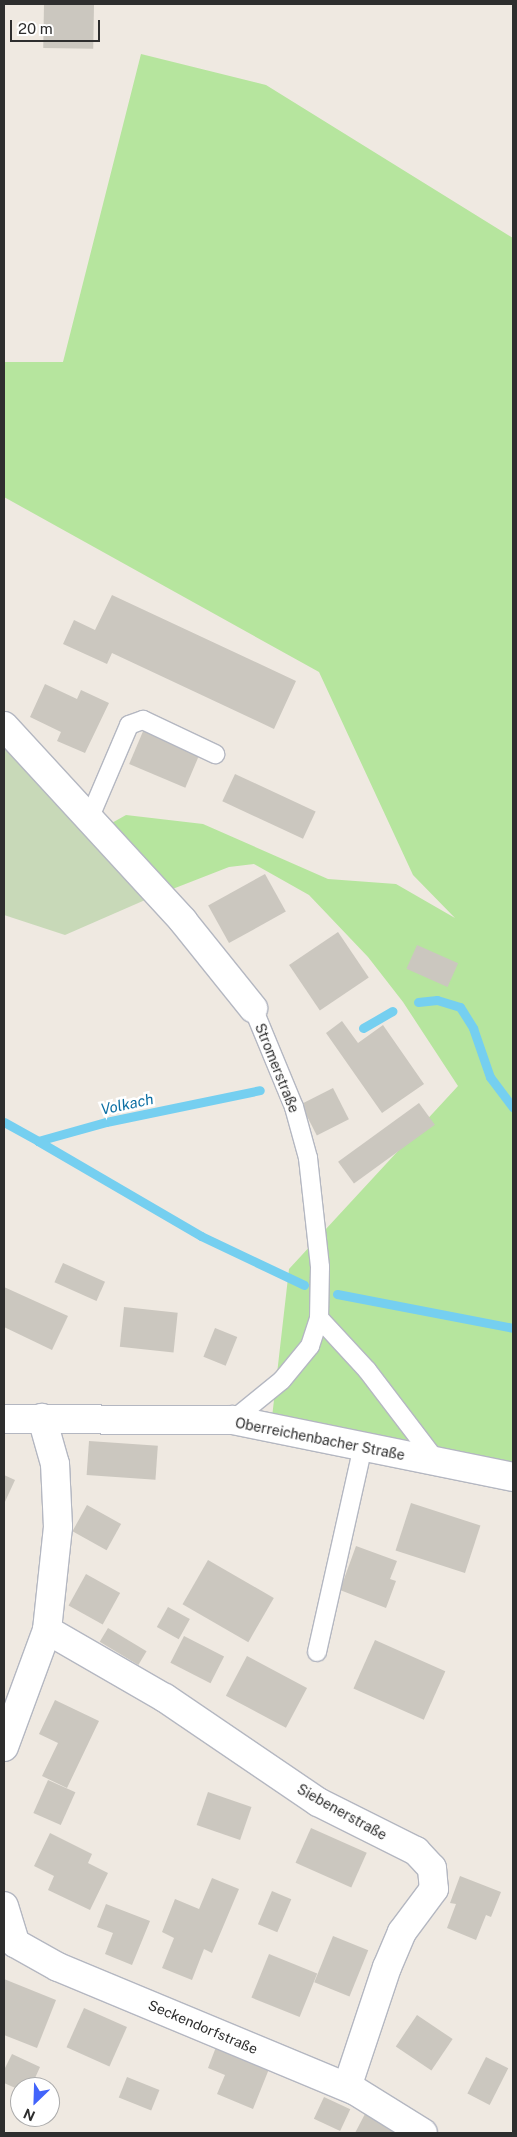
<!DOCTYPE html>
<meta charset="utf-8">
<style>
body{margin:0}
#map{position:relative;width:517px;height:2137px;overflow:hidden;background:#efe9e1;font-family:"Public Sans",sans-serif}
div>[style]{position:absolute}
[style*='--x']{left:calc(var(--x)*1px);top:calc(var(--y)*1px);width:calc(var(--w)*1px);rotate:calc(var(--a)*1deg)}
.green>*{inset:0;background:#b6e59e}
.cemetery>*{inset:0;background:#c8d9b8}
.stream>*{height:9px;margin:-4.5px;padding:0 4.5px;transform-origin:4.5px;border-radius:4.5px;background:#75cff0}
.building>*{inset:0;background:#cbc7bf;transform-origin:0 0}
.path>*{height:3px;margin-top:-1.5px;transform-origin:0;background:repeating-linear-gradient(90deg,#c9c9c9 0 4px,transparent 0 6.5px)}
.roads{filter:drop-shadow(1px 0 #b4b7c1) drop-shadow(-1px 0 #b4b7c1) drop-shadow(0 1px #b4b7c1) drop-shadow(0 -1px #b4b7c1)}
.service>*{height:18px;margin:-9px;padding:0 9px;transform-origin:9px;border-radius:9px;background:#fff}
.minor>*{height:28px;margin:-14px;padding:0 14px;transform-origin:14px;border-radius:14px;background:#fff}
span{translate:-50% -50%;white-space:nowrap;text-align:center;line-height:1.15;-webkit-text-stroke:5px #fff;paint-order:stroke}
.street-label{font-size:14px;color:#2e2e2e}
.water-label{font-size:15px;color:#0d6fa3;font-style:italic}
.frame{position:absolute;inset:0;border:5px solid #2e2e2e;pointer-events:none}
.north{position:absolute;left:10px;top:2077px;width:50px;height:50px;box-sizing:border-box;background:#fff;border:1px solid #ababab;border-radius:50%;rotate:204deg;font-size:14px;font-weight:700;line-height:20px;text-align:center;color:#2e2e2e}
.north::after{content:'';display:block;margin:auto;width:18px;height:22px;background:#4264fb;clip-path:polygon(50% 0,100% 100%,50% 72%,0 100%)}
.scale{position:absolute;left:10px;top:20px;width:90px;height:22px;box-sizing:border-box;border:2px solid #2e2e2e;border-top:0;padding-left:6px;font-size:15px;line-height:18px;white-space:nowrap;color:#2e2e2e;-webkit-text-stroke:4px #fff;paint-order:stroke}
</style>
<div id="map">
<div class="green">
<div style="clip-path:polygon(141px 54px,266px 85px,513px 238px,513px 1492px,270px 1435px,289px 1269px,458px 1086px,403px 1002px,368px 957px,309px 895px,254px 864px,229px 867px,152px 897px,94px 833px,126px 815px,203px 824px,328px 879px,396px 884px,455px 918px,413px 875px,319px 672px,4px 497px,4px 362px,63px 362px)"></div>
</div>
<div class="cemetery">
<div style="clip-path:polygon(4px 736px,152px 897px,65px 935px,4px 915px)"></div>
</div>
<div class="stream">
<div style="--x:418;--y:1002;--w:19;--a:-6"></div>
<div style="--x:437;--y:1000;--w:24;--a:17"></div>
<div style="--x:460;--y:1007;--w:25;--a:58"></div>
<div style="--x:473;--y:1028;--w:52;--a:70.9"></div>
<div style="--x:490;--y:1077;--w:38;--a:53"></div>
<div style="--x:363;--y:1028;--w:34;--a:-30"></div>
<div style="--x:4;--y:1122;--w:39;--a:29"></div>
<div style="--x:38;--y:1141;--w:71;--a:-15.6"></div>
<div style="--x:106;--y:1122;--w:157;--a:-11.7"></div>
<div style="--x:38;--y:1141;--w:189;--a:30.2"></div>
<div style="--x:201;--y:1236;--w:114;--a:25.4"></div>
<div style="--x:337;--y:1294;--w:179;--a:10.9"></div>
</div>
<div class="building">
<div style="left:44px;top:4px;width:50px;height:44px;rotate:1deg"></div>
<div style="clip-path:polygon(112px 595px,296px 681px,274px 729px,112px 653px,107px 664px,63px 644px,74px 620px,95px 630px)"></div>
<div style="clip-path:polygon(45px 684px,77px 699px,81px 690px,109px 703px,85px 753px,57px 741px,61px 732px,30px 717px)"></div>
<div style="left:144px;top:729px;width:61px;height:38px;rotate:23deg"></div>
<div style="left:235px;top:774px;width:89px;height:30px;rotate:25deg"></div>
<div style="left:265px;top:874px;width:43px;height:65px;rotate:61deg"></div>
<div style="left:338px;top:932px;width:55px;height:59px;rotate:56deg"></div>
<div style="left:417px;top:945px;width:45px;height:26px;rotate:24deg"></div>
<div style="clip-path:polygon(342px 1021px,358px 1043px,383px 1025px,424px 1084px,382px 1113px,326px 1033px)"></div>
<div style="left:333px;top:1088px;width:35px;height:36px;rotate:63deg"></div>
<div style="left:419px;top:1103px;width:27px;height:100px;rotate:54deg"></div>
<div style="left:63px;top:1263px;width:46px;height:21px;rotate:24deg"></div>
<div style="clip-path:polygon(4px 1287px,68px 1316px,52px 1350px,4px 1327px)"></div>
<div style="left:124px;top:1307px;width:54px;height:40px;rotate:6deg"></div>
<div style="left:215px;top:1328px;width:24px;height:31px;rotate:22deg"></div>
<div style="left:89px;top:1441px;width:69px;height:34px;rotate:4deg"></div>
<div style="clip-path:polygon(4px 1475px,15px 1480px,4px 1504px)"></div>
<div style="left:411px;top:1503px;width:73px;height:50px;rotate:18deg"></div>
<div style="left:87px;top:1505px;width:39px;height:30px;rotate:29deg"></div>
<div style="clip-path:polygon(356px 1546px,397px 1561px,390px 1579px,396px 1581px,386px 1608px,340px 1590px)"></div>
<div style="left:208px;top:1560px;width:76px;height:51px;rotate:30deg"></div>
<div style="left:86px;top:1574px;width:39px;height:36px;rotate:29deg"></div>
<div style="left:168px;top:1607px;width:25px;height:23px;rotate:29deg"></div>
<div style="left:108px;top:1628px;width:45px;height:16px;rotate:31deg"></div>
<div style="left:184px;top:1636px;width:45px;height:30px;rotate:27deg"></div>
<div style="left:375px;top:1640px;width:77px;height:53px;rotate:24deg"></div>
<div style="left:247px;top:1656px;width:68px;height:45px;rotate:28deg"></div>
<div style="clip-path:polygon(55px 1700px,99px 1721px,67px 1788px,42px 1776px,58px 1743px,39px 1734px)"></div>
<div style="left:48px;top:1780px;width:30px;height:36px;rotate:24deg"></div>
<div style="left:208px;top:1792px;width:46px;height:35px;rotate:19deg"></div>
<div style="left:311px;top:1828px;width:61px;height:38px;rotate:24deg"></div>
<div style="clip-path:polygon(50px 1833px,92px 1854px,88px 1863px,108px 1873px,90px 1910px,48px 1890px,54px 1876px,34px 1866px)"></div>
<div style="clip-path:polygon(460px 1876px,501px 1892px,491px 1917px,486px 1915px,476px 1940px,447px 1928px,456px 1904px,450px 1903px)"></div>
<div style="clip-path:polygon(212px 1878px,239px 1889px,212px 1953px,204px 1949px,192px 1980px,162px 1968px,174px 1938px,162px 1932px,175px 1899px,199px 1909px)"></div>
<div style="left:272px;top:1891px;width:21px;height:36px;rotate:23deg"></div>
<div style="clip-path:polygon(106px 1904px,150px 1921px,132px 1965px,105px 1954px,113px 1933px,97px 1927px)"></div>
<div style="left:333px;top:1936px;width:38px;height:50px;rotate:22deg"></div>
<div style="left:269px;top:1954px;width:52px;height:47px;rotate:22deg"></div>
<div style="clip-path:polygon(4px 1979px,56px 2000px,37px 2048px,4px 2035px)"></div>
<div style="left:84px;top:2008px;width:47px;height:43px;rotate:24deg"></div>
<div style="left:417px;top:2015px;width:43px;height:38px;rotate:34deg"></div>
<div style="clip-path:polygon(216px 2047px,269px 2069px,253px 2109px,217px 2094px,225px 2075px,208px 2068px)"></div>
<div style="clip-path:polygon(12px 2054px,40px 2067px,31px 2087px,20px 2087px,20px 2090px,4px 2083px,4px 2070px)"></div>
<div style="left:486px;top:2057px;width:25px;height:41px;rotate:27deg"></div>
<div style="left:127px;top:2077px;width:35px;height:22px;rotate:22deg"></div>
<div style="left:324px;top:2097px;width:29px;height:24px;rotate:25deg"></div>
<div style="clip-path:polygon(366px 2112px,409px 2133px,355px 2133px)"></div>
</div>
<div class="path">
<div style="--x:512;--y:1772;--w:1;--a:0"></div>
</div>
<div class="roads">
<div class="service">
<div style="--x:89;--y:819;--w:102;--a:-66.9"></div>
<div style="--x:129;--y:725;--w:15;--a:-20"></div>
<div style="--x:143;--y:720;--w:80;--a:25.3"></div>
<div style="--x:253;--y:1008;--w:107;--a:67.5"></div>
<div style="--x:294;--y:1107;--w:53;--a:74.6"></div>
<div style="--x:308;--y:1158;--w:110;--a:83.7"></div>
<div style="--x:320;--y:1267;--w:51;--a:91.1"></div>
<div style="--x:319;--y:1318;--w:71;--a:47.3"></div>
<div style="--x:367;--y:1370;--w:116;--a:52.7"></div>
<div style="--x:233;--y:1420;--w:63;--a:-39.2"></div>
<div style="--x:282;--y:1380;--w:44;--a:-50.5"></div>
<div style="--x:310;--y:1346;--w:29;--a:-72"></div>
<div style="--x:317;--y:1652;--w:210;--a:-77.4"></div>
</div>
<div class="minor">
<div style="--x:4;--y:726;--w:265;--a:47.4"></div>
<div style="--x:183;--y:921;--w:112;--a:51.2"></div>
<div style="--x:4;--y:1419;--w:229;--a:0.3"></div>
<div style="--x:233;--y:1420;--w:286;--a:11.5"></div>
<div style="--x:47;--y:1630;--w:136;--a:30"></div>
<div style="--x:165;--y:1698;--w:185;--a:34.2"></div>
<div style="--x:318;--y:1802;--w:110;--a:26.6"></div>
<div style="--x:416;--y:1851;--w:23;--a:47"></div>
<div style="--x:432;--y:1868;--w:21;--a:85"></div>
<div style="--x:434;--y:1889;--w:54;--a:126.7"></div>
<div style="--x:402;--y:1932;--w:38;--a:113"></div>
<div style="--x:387;--y:1967;--w:126;--a:108.4"></div>
<div style="--x:4;--y:1747;--w:125;--a:-69.8"></div>
<div style="--x:47;--y:1630;--w:104;--a:-83.9"></div>
<div style="--x:58;--y:1527;--w:63;--a:-92.7"></div>
<div style="--x:55;--y:1464;--w:48;--a:-105.8"></div>
<div style="--x:4;--y:1906;--w:39;--a:73"></div>
<div style="--x:15;--y:1943;--w:49;--a:29.2"></div>
<div style="--x:58;--y:1967;--w:321;--a:22.6"></div>
<div style="--x:354;--y:2090;--w:81;--a:31.9"></div>
</div>
</div>
<div class="street-label">
<span style="left:277px;top:1068px;rotate:68deg">Stromerstraße</span>
<span style="left:320px;top:1439px;rotate:11deg">Oberreichenbacher Straße</span>
<span style="left:342px;top:1812px;rotate:29deg">Siebenerstraße</span>
<span style="left:203px;top:2027px;rotate:23deg">Seckendorfstraße</span>
</div>
<div class="water-label">
<span style="left:127px;top:1104px;rotate:-12deg">Volkach</span>
</div>
<div class="frame"></div>
<div class="north">N</div>
<div class="scale">20 m</div>
</div>
